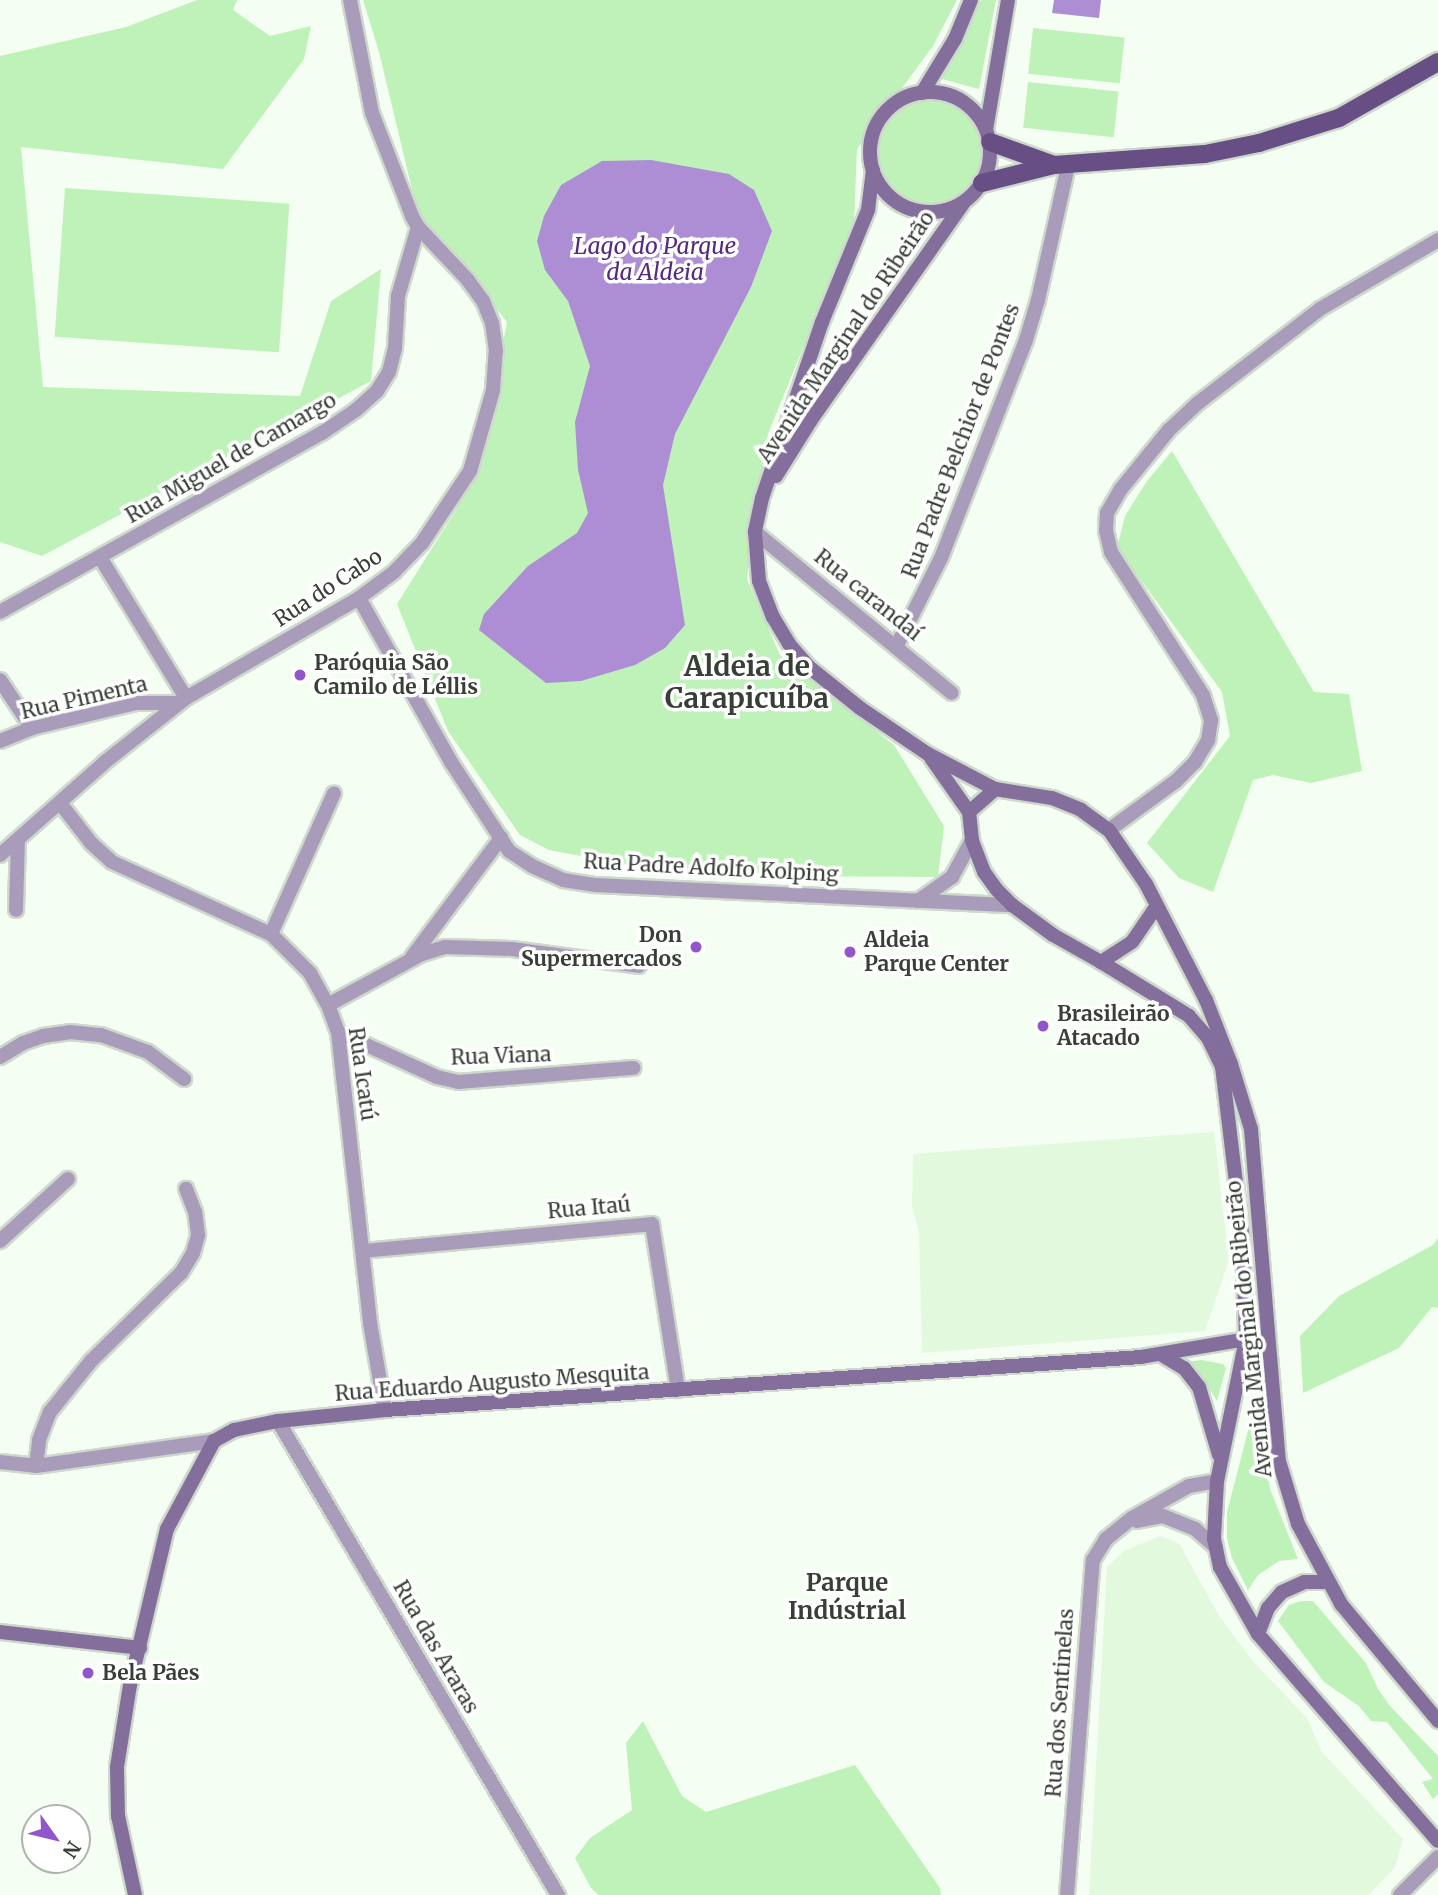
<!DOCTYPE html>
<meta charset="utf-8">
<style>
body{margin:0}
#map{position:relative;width:1438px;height:1895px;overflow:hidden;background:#f4fef2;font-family:Merriweather,serif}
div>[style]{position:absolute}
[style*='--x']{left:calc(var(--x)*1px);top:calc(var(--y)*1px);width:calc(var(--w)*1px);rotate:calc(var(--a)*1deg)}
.built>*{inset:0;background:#e2f9de}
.green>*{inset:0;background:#bff2b9;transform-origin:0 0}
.round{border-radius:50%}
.water>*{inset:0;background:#ad8ed4}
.roads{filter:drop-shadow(2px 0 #ced8cd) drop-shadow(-2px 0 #ced8cd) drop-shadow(0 2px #ced8cd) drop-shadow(0 -2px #ced8cd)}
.street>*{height:14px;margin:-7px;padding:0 7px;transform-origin:7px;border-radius:7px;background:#a99cbb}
.secondary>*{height:14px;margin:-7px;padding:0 7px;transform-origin:7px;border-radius:7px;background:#836e9c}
.secondary>.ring{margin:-7px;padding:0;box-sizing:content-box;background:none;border:14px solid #836e9c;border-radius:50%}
.primary>*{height:18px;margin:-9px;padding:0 9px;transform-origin:9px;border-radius:9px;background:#674e84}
.dots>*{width:19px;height:19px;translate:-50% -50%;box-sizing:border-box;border:4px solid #fff;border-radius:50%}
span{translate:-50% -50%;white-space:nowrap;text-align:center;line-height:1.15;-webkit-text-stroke:7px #fff;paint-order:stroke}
.street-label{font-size:21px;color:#383f37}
.poi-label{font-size:21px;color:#383f37;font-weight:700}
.left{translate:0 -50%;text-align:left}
.right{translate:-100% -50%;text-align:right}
.water-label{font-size:23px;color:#552b7d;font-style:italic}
.quarter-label{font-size:24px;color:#383f37;font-weight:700}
.district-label{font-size:28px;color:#383f37;font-weight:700}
.north{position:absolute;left:21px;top:1804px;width:70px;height:70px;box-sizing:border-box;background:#fff;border:2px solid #afb2af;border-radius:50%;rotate:124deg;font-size:19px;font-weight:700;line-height:28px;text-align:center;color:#383f37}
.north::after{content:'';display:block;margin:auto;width:24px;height:32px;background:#9155cc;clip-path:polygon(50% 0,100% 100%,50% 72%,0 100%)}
</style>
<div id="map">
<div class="built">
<div style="clip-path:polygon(1214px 1132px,1229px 1260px,1205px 1331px,922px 1353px,919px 1232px,912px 1206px,913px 1154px)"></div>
<div style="clip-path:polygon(1160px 1536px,1179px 1543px,1218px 1614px,1251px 1659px,1307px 1718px,1322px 1752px,1403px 1839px,1395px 1867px,1369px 1895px,1089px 1895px,1107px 1567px,1124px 1551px)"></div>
</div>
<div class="green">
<div style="clip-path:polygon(197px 0,237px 0,233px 10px,270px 36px,311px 26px,304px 59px,223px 169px,21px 147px,43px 387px,300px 396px,331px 301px,381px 269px,371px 381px,42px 556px,0 542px,0 56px,126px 27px)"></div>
<div style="clip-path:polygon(363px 0,957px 0,933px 46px,857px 149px,854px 222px,768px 434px,747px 579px,780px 655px,894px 745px,944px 826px,938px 877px,783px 876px,656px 870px,549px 850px,520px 835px,448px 731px,397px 604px,478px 475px,507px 322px,417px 210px,379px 52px)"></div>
<div style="clip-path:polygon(981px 0,996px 0,979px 89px,938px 78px,963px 40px)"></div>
<div style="left:1033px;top:28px;width:92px;height:46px;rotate:6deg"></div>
<div style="left:1028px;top:82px;width:91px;height:46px;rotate:6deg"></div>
<div class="round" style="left:878px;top:100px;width:104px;height:104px"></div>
<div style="left:65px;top:188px;width:225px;height:149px;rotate:4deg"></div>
<div style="clip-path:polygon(1172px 451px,1314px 692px,1349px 694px,1362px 771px,1311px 783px,1273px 775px,1253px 780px,1213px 892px,1179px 878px,1147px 843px,1230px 736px,1222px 692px,1117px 547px,1125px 516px,1147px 481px)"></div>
<div style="clip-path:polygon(1438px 1238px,1438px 1308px,1432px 1307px,1399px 1348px,1303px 1393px,1300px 1336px,1339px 1296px,1433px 1245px)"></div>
<div style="clip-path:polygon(1202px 1360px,1223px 1364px,1226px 1368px,1217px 1401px,1196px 1368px,1187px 1362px)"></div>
<div style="clip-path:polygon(1257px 1396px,1270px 1489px,1298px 1559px,1279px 1561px,1258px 1575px,1248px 1590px,1232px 1558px,1227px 1538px,1227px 1512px)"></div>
<div style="clip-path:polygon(1301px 1601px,1313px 1601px,1366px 1663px,1378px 1689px,1390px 1706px,1438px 1756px,1438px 1794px,1433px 1799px,1422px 1782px,1433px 1779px,1387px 1722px,1371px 1721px,1359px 1706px,1324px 1682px,1278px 1621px,1289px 1605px)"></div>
<div style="clip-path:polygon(643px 1721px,682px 1796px,706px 1812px,855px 1765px,940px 1888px,941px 1895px,599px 1895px,591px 1888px,575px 1858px,590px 1838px,632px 1810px,626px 1743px)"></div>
</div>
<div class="water">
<div style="clip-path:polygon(1054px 0,1101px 0,1099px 18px,1052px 13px)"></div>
<div style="clip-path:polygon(651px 160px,729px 174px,754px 190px,772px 231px,751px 287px,675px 434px,663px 485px,685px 625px,665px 648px,635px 665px,581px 681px,546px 683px,479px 630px,484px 614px,528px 566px,577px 533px,588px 513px,578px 470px,575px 422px,590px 366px,568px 301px,545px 270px,537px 241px,544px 216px,561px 185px,602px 161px)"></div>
</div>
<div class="roads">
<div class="street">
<div style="--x:755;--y:532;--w:254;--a:39.3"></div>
<div style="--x:100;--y:557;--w:165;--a:58.6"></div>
<div style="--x:359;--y:598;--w:188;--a:60.7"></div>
<div style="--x:451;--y:762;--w:106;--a:56.9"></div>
<div style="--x:509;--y:851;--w:27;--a:33"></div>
<div style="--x:532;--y:866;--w:34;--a:24"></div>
<div style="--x:563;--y:880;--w:33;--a:9"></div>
<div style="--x:596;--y:885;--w:416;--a:2.8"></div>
<div style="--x:0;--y:612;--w:368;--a:-29.1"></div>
<div style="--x:322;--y:433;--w:41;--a:-34.1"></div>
<div style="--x:356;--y:410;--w:28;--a:-42"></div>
<div style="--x:377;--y:391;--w:22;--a:-58"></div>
<div style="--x:389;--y:372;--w:25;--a:-76"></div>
<div style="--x:395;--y:348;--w:52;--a:-86.7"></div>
<div style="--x:398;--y:296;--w:72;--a:-73.8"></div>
<div style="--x:897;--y:645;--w:97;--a:-63.2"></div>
<div style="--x:941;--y:558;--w:234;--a:-68.7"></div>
<div style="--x:1026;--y:340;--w:42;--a:-73.3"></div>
<div style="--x:1038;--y:300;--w:137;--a:-77.4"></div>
<div style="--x:0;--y:680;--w:58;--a:56.3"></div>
<div style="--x:0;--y:741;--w:35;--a:-22"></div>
<div style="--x:32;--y:728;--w:107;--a:-13.5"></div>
<div style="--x:136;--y:703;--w:43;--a:0"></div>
<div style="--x:60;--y:803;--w:51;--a:52.2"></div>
<div style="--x:91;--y:843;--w:28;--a:42"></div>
<div style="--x:112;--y:862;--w:175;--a:24.4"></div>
<div style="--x:271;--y:934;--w:55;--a:45"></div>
<div style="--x:310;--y:973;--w:37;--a:61"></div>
<div style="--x:328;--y:1005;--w:29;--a:70"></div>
<div style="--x:338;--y:1032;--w:293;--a:83.7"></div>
<div style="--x:370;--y:1323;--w:88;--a:80.2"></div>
<div style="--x:1109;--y:830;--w:83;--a:-36.2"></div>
<div style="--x:1176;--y:781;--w:27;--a:-45"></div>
<div style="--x:1195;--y:762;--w:26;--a:-59"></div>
<div style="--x:1208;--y:740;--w:20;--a:-81"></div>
<div style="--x:1211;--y:720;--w:26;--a:-108"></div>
<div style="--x:1203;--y:695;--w:170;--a:-122.8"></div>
<div style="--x:1111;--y:552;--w:22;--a:-103"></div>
<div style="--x:1106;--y:531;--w:18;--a:-87"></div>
<div style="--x:1107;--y:513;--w:28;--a:-60"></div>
<div style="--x:1121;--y:489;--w:76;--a:-50.9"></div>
<div style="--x:1169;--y:430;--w:40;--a:-43"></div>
<div style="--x:1198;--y:403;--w:154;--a:-37.6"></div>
<div style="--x:1320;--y:309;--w:137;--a:-30.3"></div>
<div style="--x:0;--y:855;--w:140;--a:-41.5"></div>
<div style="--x:105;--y:762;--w:103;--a:-38.3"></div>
<div style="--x:186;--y:698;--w:200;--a:-30"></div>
<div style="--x:359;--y:598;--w:44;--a:-36.6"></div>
<div style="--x:394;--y:572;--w:40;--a:-46"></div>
<div style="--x:422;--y:543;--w:87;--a:-56.3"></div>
<div style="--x:470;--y:471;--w:84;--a:-74.1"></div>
<div style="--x:493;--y:390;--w:39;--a:-86"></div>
<div style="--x:496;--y:351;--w:28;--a:-98"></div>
<div style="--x:492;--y:323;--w:24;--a:-112"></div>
<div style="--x:483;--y:301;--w:27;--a:-126"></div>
<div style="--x:467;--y:279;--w:71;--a:-133.3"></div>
<div style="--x:418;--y:227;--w:13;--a:-119"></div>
<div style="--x:412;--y:216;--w:110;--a:-111.2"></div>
<div style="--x:372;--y:113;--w:115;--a:-101"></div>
<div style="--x:918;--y:901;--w:42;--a:-35.2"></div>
<div style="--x:952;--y:877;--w:42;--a:-61.6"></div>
<div style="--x:16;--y:910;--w:70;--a:-88.4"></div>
<div style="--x:271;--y:934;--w:154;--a:-65.9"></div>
<div style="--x:412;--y:957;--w:149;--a:-53.2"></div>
<div style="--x:328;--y:1005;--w:107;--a:-28.5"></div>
<div style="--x:422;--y:954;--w:24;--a:-17"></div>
<div style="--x:445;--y:947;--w:67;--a:1.7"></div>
<div style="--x:512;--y:949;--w:128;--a:7.6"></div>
<div style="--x:338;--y:1032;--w:109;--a:24.4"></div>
<div style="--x:437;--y:1077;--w:22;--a:13"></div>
<div style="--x:458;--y:1082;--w:176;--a:-4.6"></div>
<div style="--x:0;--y:1057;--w:27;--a:-31"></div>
<div style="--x:23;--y:1043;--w:21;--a:-19"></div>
<div style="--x:43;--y:1036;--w:27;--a:-8"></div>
<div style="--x:70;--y:1032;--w:31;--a:6"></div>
<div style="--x:101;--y:1035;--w:50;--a:19.9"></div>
<div style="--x:148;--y:1052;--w:45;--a:36.9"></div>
<div style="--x:0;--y:1241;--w:92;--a:-42.4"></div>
<div style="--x:363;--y:1251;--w:290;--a:-5.3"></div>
<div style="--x:652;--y:1224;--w:168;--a:81.1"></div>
<div style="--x:278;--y:1421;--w:551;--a:59.43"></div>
<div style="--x:0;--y:1462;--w:36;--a:6"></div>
<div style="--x:36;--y:1466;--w:180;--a:-8"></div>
<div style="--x:36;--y:1466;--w:26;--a:-83"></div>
<div style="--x:39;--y:1440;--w:30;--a:-69"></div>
<div style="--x:50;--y:1412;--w:65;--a:-51.2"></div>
<div style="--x:91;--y:1361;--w:126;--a:-44.4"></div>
<div style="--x:181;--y:1273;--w:23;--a:-59"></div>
<div style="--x:193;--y:1253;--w:19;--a:-74"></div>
<div style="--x:198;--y:1235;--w:23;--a:-97"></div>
<div style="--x:195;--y:1212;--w:25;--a:-111"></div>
<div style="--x:1137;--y:1521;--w:26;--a:-11"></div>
<div style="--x:1163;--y:1516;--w:35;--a:22"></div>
<div style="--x:1195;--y:1529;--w:28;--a:41"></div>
<div style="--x:1067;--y:1895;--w:336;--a:-85.6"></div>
<div style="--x:1093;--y:1560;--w:25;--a:-58"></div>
<div style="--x:1106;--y:1539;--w:33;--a:-39"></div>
<div style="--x:1132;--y:1518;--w:65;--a:-29.3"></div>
<div style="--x:1189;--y:1486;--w:28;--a:-10"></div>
<div style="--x:1400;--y:1895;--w:54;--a:-45"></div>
</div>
<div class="secondary">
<div class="ring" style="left:870px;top:92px;width:106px;height:106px"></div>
<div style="--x:922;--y:93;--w:63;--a:-58.6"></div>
<div style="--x:955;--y:39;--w:42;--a:-67.7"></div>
<div style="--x:986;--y:130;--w:132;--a:-80.4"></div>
<div style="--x:873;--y:170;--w:40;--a:97.1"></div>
<div style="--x:868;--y:210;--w:121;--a:112.3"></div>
<div style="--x:822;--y:322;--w:186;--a:108.8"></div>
<div style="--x:762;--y:498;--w:35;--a:102"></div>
<div style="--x:755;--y:532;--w:49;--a:85.3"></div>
<div style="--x:759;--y:581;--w:39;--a:69"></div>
<div style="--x:773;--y:617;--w:31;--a:59"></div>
<div style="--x:789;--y:644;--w:30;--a:49"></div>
<div style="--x:809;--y:667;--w:65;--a:38.8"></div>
<div style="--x:860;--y:708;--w:82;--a:34.1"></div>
<div style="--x:928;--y:754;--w:76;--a:27.6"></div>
<div style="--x:776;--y:476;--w:66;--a:-58"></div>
<div style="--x:811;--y:420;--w:264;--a:-54.9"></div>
<div style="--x:931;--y:758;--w:66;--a:54.9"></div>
<div style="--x:1156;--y:907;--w:42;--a:124.4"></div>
<div style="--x:1132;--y:942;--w:37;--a:147"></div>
<div style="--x:1101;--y:962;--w:55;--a:-150.6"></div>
<div style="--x:1053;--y:935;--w:51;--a:-143.8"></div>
<div style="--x:1012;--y:905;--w:21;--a:-135"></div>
<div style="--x:997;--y:890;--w:22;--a:-126"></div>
<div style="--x:984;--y:872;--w:34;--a:-111"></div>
<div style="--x:972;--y:840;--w:28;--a:-96"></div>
<div style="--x:969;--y:812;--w:35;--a:-41"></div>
<div style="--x:995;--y:789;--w:58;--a:9"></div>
<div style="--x:1052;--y:798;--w:31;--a:22"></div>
<div style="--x:1081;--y:810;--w:34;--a:36"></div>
<div style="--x:1109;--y:830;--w:65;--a:55.6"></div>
<div style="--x:1146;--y:884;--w:131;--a:62.7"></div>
<div style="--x:1206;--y:1000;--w:69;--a:68.7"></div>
<div style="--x:1231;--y:1064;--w:68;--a:72.9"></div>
<div style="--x:1251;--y:1129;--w:333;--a:85.2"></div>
<div style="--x:1279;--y:1461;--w:66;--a:73.2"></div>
<div style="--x:1298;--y:1524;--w:91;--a:61.7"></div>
<div style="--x:1341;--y:1604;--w:152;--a:50.3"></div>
<div style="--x:1101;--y:962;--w:103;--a:31.5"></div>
<div style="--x:1189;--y:1016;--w:29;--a:49"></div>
<div style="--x:1208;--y:1038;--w:32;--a:64"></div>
<div style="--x:1222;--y:1067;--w:175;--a:83.1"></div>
<div style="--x:1243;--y:1241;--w:98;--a:88.2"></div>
<div style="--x:1246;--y:1339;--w:145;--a:101.5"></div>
<div style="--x:1217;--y:1481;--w:58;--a:93"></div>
<div style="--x:1214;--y:1539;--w:29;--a:78"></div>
<div style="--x:1220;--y:1567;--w:77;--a:60.4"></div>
<div style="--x:1258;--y:1634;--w:274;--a:49"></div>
<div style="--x:1162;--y:1355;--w:26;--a:31"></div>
<div style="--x:1184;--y:1368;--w:24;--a:52"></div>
<div style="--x:1199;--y:1387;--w:71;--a:73.6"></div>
<div style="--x:0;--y:1632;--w:141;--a:6.5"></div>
<div style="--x:1258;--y:1634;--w:28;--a:-69"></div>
<div style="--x:1268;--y:1608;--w:21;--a:-49"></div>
<div style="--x:1282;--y:1592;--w:24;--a:-24"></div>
<div style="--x:1304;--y:1582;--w:23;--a:0"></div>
<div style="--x:135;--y:1895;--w:81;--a:-102.1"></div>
<div style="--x:118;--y:1816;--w:49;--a:-91.2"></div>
<div style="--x:117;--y:1767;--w:83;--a:-81"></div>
<div style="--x:130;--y:1685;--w:160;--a:-76.7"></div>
<div style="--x:167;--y:1529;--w:100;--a:-61.9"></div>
<div style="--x:214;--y:1441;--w:23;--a:-29"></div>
<div style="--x:234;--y:1430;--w:45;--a:-11.6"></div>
<div style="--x:278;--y:1421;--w:108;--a:-5.9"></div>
<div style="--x:385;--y:1410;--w:758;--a:-4.01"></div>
<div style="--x:1141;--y:1357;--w:107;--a:-9.7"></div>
</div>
<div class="primary">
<div style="--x:990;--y:142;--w:68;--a:19.8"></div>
<div style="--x:982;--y:183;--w:74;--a:-14"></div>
<div style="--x:1054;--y:165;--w:151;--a:-4.2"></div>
<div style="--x:1205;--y:154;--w:55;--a:-11.5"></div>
<div style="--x:1259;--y:143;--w:84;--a:-17.4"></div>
<div style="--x:1339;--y:118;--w:114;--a:-29.5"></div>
</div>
</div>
<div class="dots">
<div style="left:300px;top:675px;background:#9155cc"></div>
<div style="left:696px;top:947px;background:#9155cc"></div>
<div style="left:850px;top:952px;background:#9155cc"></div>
<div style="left:1043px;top:1026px;background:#9155cc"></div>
<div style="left:88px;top:1673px;background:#9155cc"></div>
</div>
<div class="street-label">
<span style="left:846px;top:337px;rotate:-56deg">Avenida Marginal do Ribeirão</span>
<span style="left:961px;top:441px;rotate:-69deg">Rua Padre Belchior de Pontes</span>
<span style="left:231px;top:458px;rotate:-30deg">Rua Miguel de Camargo</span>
<span style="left:328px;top:588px;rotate:-33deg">Rua do Cabo</span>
<span style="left:868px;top:595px;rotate:39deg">Rua carandaí</span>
<span style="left:84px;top:698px;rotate:-13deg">Rua Pimenta</span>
<span style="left:711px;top:868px;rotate:3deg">Rua Padre Adolfo Kolping</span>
<span style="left:501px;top:1056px;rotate:-2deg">Rua Viana</span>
<span style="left:362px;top:1074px;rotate:82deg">Rua Icatú</span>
<span style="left:589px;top:1208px;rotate:-5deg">Rua Itaú</span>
<span style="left:1249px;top:1329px;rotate:-96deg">Avenida Marginal do Ribeirão</span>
<span style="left:492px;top:1383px;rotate:-4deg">Rua Eduardo Augusto Mesquita</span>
<span style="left:436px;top:1647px;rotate:60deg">Rua das Araras</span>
<span style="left:1060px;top:1703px;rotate:-86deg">Rua dos Sentinelas</span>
</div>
<div class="poi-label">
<span class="left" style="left:314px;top:675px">Paróquia São<br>Camilo de Léllis</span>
<span class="right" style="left:682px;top:947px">Don<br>Supermercados</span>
<span class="left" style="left:864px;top:952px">Aldeia<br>Parque Center</span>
<span class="left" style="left:1057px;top:1026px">Brasileirão<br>Atacado</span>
<span class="left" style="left:102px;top:1673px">Bela Pães</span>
</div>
<div class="water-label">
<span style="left:655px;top:259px">Lago do Parque<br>da Aldeia</span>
</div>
<div class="quarter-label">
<span style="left:847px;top:1597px">Parque<br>Indústrial</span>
</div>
<div class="district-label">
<span style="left:747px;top:682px">Aldeia de<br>Carapicuíba</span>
</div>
<div class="north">N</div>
</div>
